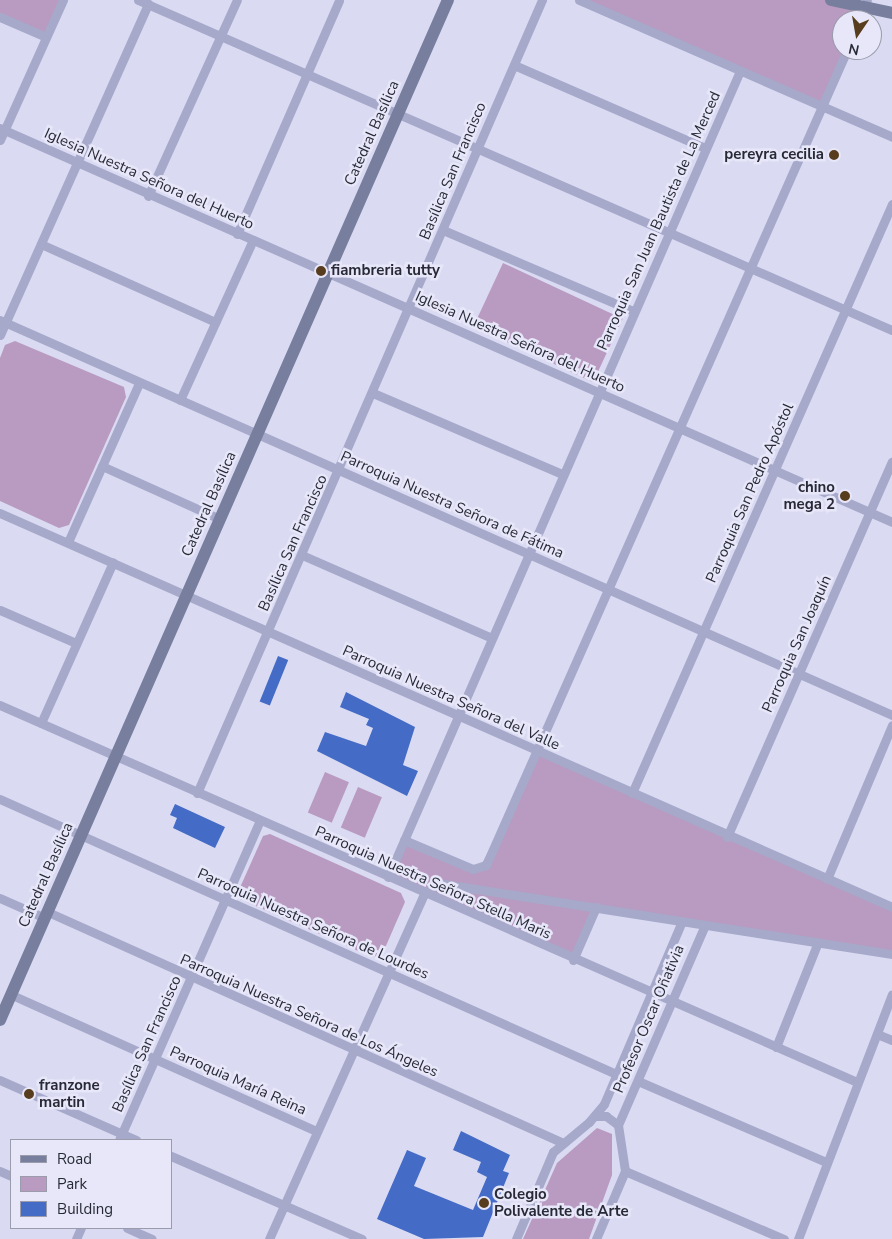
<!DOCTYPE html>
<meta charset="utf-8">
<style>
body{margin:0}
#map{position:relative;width:892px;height:1239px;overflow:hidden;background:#dadbf2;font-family:"Nunito Sans",sans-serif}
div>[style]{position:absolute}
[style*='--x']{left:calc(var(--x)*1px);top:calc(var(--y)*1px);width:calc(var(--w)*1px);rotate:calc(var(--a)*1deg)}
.green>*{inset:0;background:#b99ac1;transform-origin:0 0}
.building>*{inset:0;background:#446bc6;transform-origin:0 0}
.minor>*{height:9px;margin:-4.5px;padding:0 4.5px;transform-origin:4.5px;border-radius:4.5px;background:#a6a9ca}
.secondary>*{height:12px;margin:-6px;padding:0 6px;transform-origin:6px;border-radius:6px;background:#787e9d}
.dots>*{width:14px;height:14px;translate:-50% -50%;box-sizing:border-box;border:2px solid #e7e7f9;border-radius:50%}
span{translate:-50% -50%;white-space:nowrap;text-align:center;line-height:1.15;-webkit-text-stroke:5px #e7e7f9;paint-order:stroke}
.street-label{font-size:15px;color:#272a36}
.poi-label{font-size:15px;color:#272a36;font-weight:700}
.right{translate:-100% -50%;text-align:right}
.left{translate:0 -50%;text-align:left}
.legend{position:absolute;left:10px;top:1139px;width:162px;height:90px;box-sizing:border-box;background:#e7e7f9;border:1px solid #9a9bab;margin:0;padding:6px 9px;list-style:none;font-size:15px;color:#272a36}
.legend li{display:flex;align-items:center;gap:10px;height:25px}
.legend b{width:25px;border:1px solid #9a9bab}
.north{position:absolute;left:832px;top:10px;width:50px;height:50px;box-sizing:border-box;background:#e7e7f9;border:1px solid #9a9bab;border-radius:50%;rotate:192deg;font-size:14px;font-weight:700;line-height:20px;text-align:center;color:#272a36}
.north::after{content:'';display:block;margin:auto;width:18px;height:22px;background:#573c1d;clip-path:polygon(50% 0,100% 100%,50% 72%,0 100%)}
</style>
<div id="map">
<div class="green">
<div style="clip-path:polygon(0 0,62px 0,46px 36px,0 16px)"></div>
<div style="clip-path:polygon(581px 0,826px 0,865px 8px,860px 20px,842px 20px,842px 50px,846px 50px,820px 106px)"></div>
<div style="left:503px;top:263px;width:132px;height:70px;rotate:25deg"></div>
<div style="clip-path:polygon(15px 341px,124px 387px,126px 397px,69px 525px,59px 528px,0 501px,0 358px,5px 345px)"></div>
<div style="clip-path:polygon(538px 751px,892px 907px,892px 953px,596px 908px,573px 960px,388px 877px,404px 841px,479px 870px)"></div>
<div style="left:325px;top:772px;width:26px;height:44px;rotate:23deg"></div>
<div style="left:358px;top:787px;width:26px;height:44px;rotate:23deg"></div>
<div style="clip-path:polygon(270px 834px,401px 893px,405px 902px,382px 955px,372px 957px,240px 899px,238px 892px,263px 836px)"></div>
<div style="clip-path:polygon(597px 1128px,612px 1134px,612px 1175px,589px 1239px,523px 1239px,557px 1163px)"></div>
</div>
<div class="building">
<div style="left:278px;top:656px;width:11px;height:49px;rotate:22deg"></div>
<div style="clip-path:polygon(346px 692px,415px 727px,403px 765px,418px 771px,407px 796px,317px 751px,325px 732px,366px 746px,373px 728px,366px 725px,369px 719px,340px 707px)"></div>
<div style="clip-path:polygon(175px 804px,225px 827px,215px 848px,173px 828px,177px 818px,170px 815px)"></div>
<div style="clip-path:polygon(461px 1131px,510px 1155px,503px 1171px,509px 1173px,483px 1237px,424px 1239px,377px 1219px,407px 1150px,426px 1158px,414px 1186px,473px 1210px,487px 1177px,477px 1172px,481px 1162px,453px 1150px)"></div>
</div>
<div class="minor">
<div style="--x:138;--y:0;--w:823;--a:23.64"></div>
<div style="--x:579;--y:0;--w:342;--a:23.6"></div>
<div style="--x:0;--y:17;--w:50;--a:23.5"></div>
<div style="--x:860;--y:20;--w:21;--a:-71"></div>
<div style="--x:514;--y:65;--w:208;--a:23.5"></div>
<div style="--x:0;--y:128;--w:975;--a:23.83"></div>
<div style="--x:0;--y:140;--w:154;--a:-65.8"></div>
<div style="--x:148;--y:196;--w:215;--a:-65.6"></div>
<div style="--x:443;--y:230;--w:207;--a:23.1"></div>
<div style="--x:237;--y:234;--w:255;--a:-66.4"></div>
<div style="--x:41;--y:244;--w:191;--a:24.1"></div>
<div style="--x:0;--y:320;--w:976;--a:23.88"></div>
<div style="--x:0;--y:335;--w:363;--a:-65.9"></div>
<div style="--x:373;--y:393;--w:206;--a:23.2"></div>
<div style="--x:180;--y:400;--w:176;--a:-65.5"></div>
<div style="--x:102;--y:466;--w:129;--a:24.2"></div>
<div style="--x:0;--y:513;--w:975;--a:23.83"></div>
<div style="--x:68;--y:542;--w:174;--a:-65.9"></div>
<div style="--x:302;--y:555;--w:205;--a:23.6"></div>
<div style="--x:0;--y:610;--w:83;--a:23.5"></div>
<div style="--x:0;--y:705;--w:936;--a:23.75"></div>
<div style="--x:41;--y:723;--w:176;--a:-65.9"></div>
<div style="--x:197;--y:793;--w:865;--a:-66.49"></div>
<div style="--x:632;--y:793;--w:644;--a:-66.18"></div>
<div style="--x:0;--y:799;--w:675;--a:24.06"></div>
<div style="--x:727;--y:837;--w:410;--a:-66.3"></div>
<div style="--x:404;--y:840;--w:75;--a:22.8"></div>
<div style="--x:473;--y:869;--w:14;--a:-17"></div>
<div style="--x:486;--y:865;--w:891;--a:-66.11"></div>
<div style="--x:388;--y:877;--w:880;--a:-66.41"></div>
<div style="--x:827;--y:879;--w:167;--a:-67.1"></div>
<div style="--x:0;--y:898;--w:49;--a:24"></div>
<div style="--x:48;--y:912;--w:562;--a:24.15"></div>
<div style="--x:573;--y:960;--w:58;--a:-66.5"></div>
<div style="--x:12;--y:995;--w:333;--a:24.1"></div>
<div style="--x:877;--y:1034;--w:16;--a:22"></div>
<div style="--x:776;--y:1047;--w:113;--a:-68.2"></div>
<div style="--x:0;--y:1080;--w:149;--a:23.8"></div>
<div style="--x:638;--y:1081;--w:205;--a:23.3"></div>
<div style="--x:596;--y:1116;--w:10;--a:0"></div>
<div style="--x:606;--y:1116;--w:15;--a:37"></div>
<div style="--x:618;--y:1125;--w:47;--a:81.3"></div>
<div style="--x:625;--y:1171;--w:74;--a:113.1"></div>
<div style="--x:618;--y:1125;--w:218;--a:-66.5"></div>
<div style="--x:119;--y:1140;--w:349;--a:-66.2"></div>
<div style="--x:171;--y:1156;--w:208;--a:23.5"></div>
<div style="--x:0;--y:1171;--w:12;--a:24"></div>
<div style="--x:625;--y:1171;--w:173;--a:23.2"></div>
<div style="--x:127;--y:1228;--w:27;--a:24"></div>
<div style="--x:76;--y:1239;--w:12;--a:-66"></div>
<div style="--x:269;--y:1239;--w:378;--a:-65.8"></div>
<div style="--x:424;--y:894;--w:18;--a:-38"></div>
<div style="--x:438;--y:883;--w:460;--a:8.9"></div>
<div style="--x:516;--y:1239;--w:95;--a:-67"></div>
<div style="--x:553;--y:1152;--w:47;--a:-39.8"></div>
<div style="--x:589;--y:1122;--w:23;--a:-50"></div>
<div style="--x:604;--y:1104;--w:199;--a:-66.9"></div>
<div style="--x:798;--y:1239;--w:262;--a:-69"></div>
</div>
<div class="secondary">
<div style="--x:831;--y:0;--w:62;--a:12"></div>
<div style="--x:0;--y:1020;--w:1114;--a:-66.29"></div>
</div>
<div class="dots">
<div style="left:834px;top:155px;background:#573c1d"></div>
<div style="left:321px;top:271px;background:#573c1d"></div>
<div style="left:845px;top:496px;background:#573c1d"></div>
<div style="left:29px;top:1094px;background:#573c1d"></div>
<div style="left:484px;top:1203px;background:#573c1d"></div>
</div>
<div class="street-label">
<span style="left:372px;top:133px;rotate:-66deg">Catedral Basílica</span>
<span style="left:453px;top:171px;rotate:-67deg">Basílica San Francisco</span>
<span style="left:149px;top:179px;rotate:24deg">Iglesia Nuestra Señora del Huerto</span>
<span style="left:659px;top:221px;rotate:-66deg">Parroquia San Juan Bautista de La Merced</span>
<span style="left:520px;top:342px;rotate:24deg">Iglesia Nuestra Señora del Huerto</span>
<span style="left:750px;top:493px;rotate:-66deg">Parroquia San Pedro Apóstol</span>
<span style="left:209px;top:504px;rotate:-66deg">Catedral Basílica</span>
<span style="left:452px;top:505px;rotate:24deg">Parroquia Nuestra Señora de Fátima</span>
<span style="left:293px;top:543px;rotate:-66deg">Basílica San Francisco</span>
<span style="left:797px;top:644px;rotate:-66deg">Parroquia San Joaquín</span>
<span style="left:451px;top:698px;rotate:24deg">Parroquia Nuestra Señora del Valle</span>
<span style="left:46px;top:875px;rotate:-66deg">Catedral Basílica</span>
<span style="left:433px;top:883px;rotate:24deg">Parroquia Nuestra Señora Stella Maris</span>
<span style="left:313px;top:924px;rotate:24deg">Parroquia Nuestra Señora de Lourdes</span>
<span style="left:309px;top:1016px;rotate:24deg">Parroquia Nuestra Señora de Los Ángeles</span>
<span style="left:649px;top:1019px;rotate:-67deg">Profesor Oscar Oñativia</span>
<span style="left:147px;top:1044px;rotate:-66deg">Basílica San Francisco</span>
<span style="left:238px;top:1081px;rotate:24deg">Parroquia María Reina</span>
</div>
<div class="poi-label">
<span class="right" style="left:824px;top:155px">pereyra cecilia</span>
<span class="left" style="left:331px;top:271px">fiambreria tutty</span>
<span class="right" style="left:835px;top:496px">chino<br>mega 2</span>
<span class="left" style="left:39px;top:1094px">franzone<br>martin</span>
<span class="left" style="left:494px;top:1203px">Colegio<br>Polivalente de Arte</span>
</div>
<ul class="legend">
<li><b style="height:6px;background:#787e9d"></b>Road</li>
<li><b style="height:14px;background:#b99ac1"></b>Park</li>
<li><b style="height:14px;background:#446bc6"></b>Building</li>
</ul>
<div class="north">N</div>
</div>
